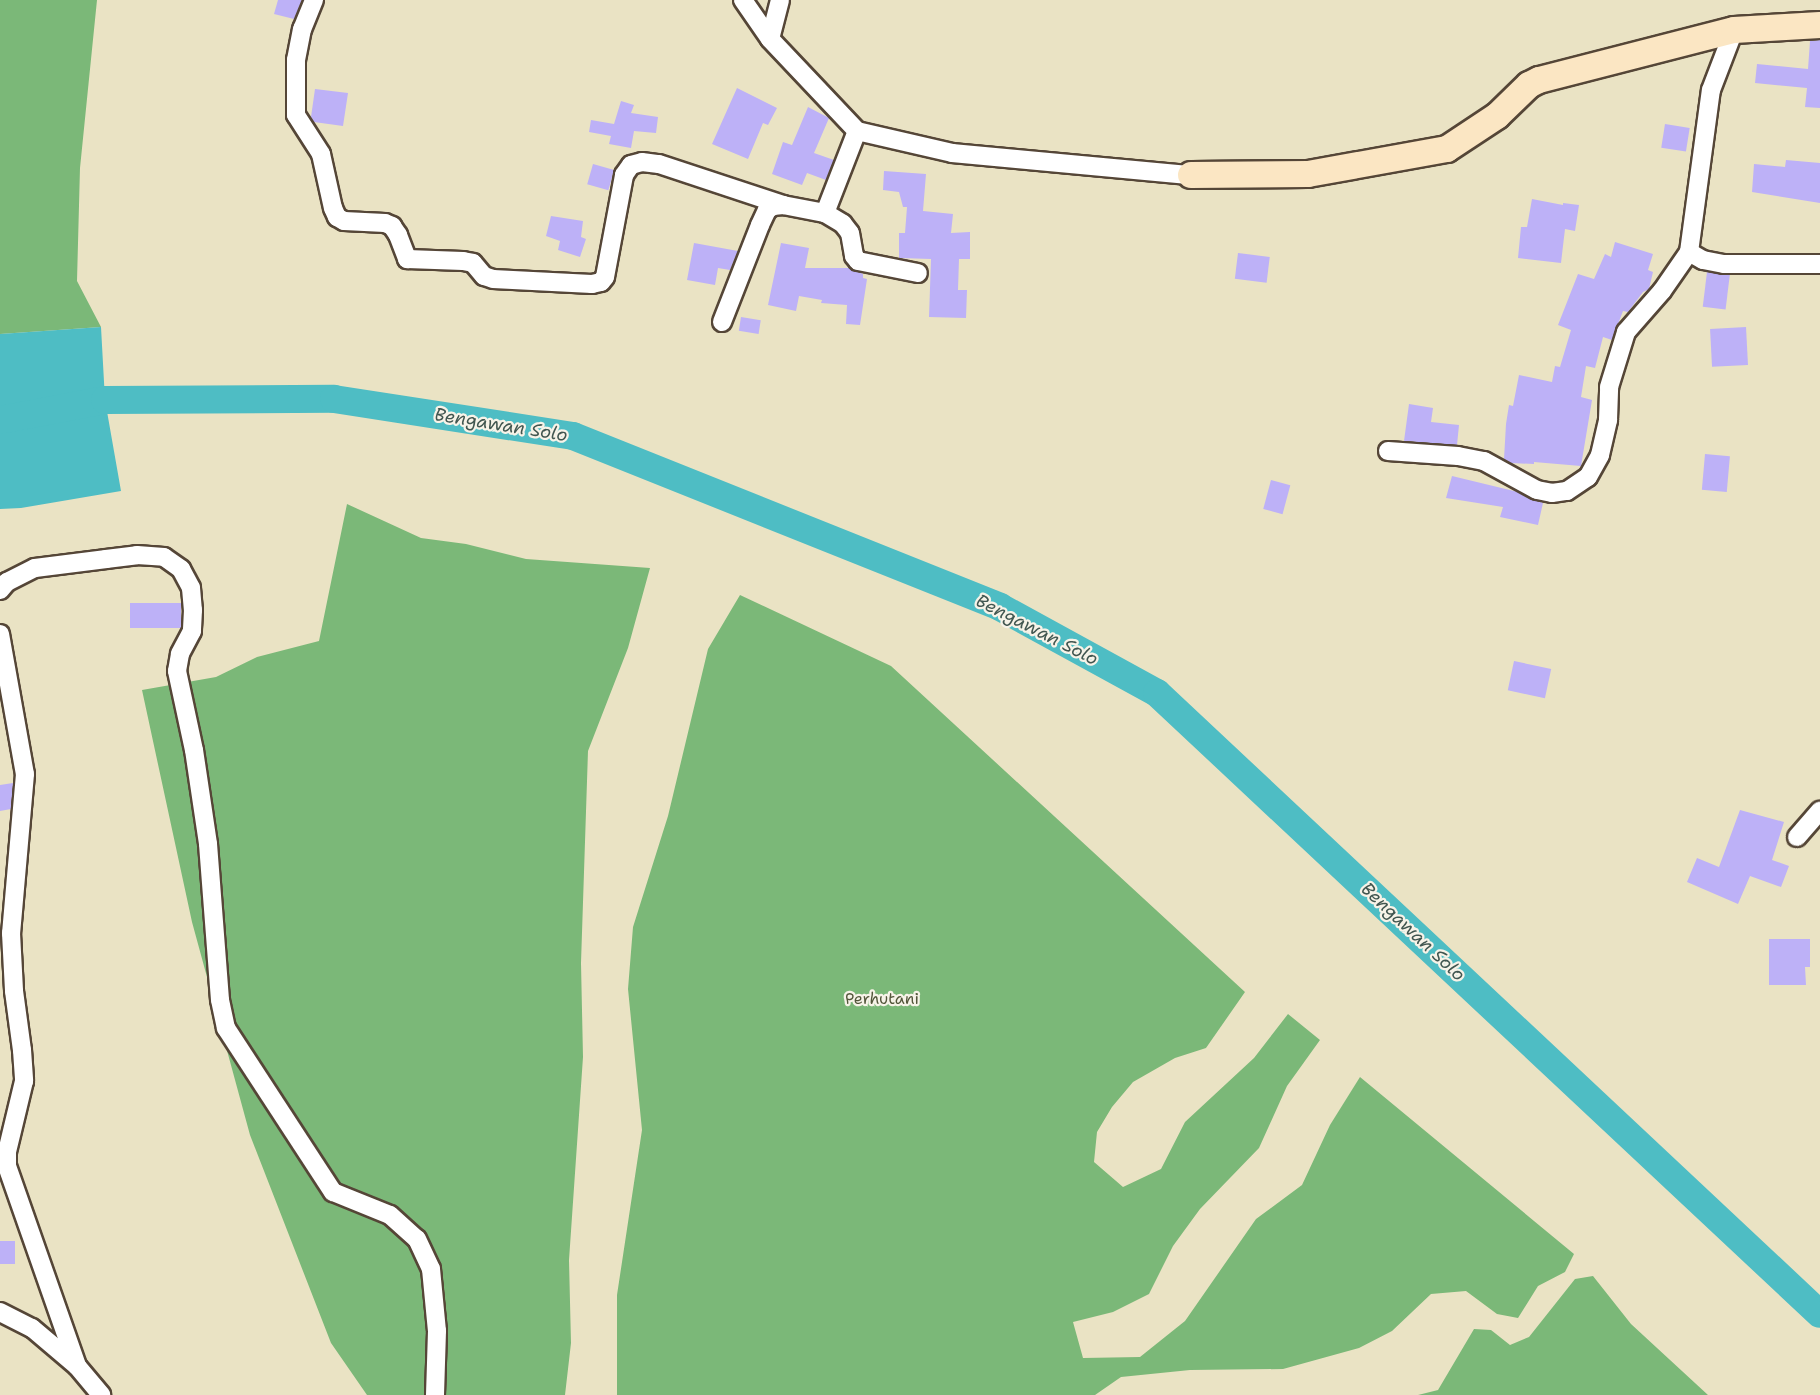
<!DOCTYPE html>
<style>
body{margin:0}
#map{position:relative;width:1820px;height:1395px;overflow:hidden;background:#eae3c4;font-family:"Shantell Sans",sans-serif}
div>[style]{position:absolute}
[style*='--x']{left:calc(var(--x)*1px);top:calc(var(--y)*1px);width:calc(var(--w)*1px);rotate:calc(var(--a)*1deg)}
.forest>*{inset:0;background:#7bb878}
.water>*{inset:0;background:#4ebdc4}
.river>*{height:28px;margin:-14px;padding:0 14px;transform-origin:14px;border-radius:14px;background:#4ebdc4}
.building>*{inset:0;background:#bdb1f7;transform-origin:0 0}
.roads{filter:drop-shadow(2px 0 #554637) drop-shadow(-2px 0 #554637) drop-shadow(0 2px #554637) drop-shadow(0 -2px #554637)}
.minor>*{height:18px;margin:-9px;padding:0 9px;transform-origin:9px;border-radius:9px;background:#fff}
.secondary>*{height:26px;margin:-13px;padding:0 13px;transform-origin:13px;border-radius:13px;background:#fbe6c3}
span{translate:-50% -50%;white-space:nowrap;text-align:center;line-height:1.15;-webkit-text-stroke:4.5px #f7f3e8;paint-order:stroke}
.park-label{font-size:16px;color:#53563a}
.water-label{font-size:18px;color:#415650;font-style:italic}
</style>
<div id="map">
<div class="forest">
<div style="clip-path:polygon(0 0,97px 0,80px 168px,77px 281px,101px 327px,0 334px)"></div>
<div style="clip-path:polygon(347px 504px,421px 538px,466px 544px,526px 559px,650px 568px,628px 648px,588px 751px,581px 963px,583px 1057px,569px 1260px,571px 1343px,565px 1395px,367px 1395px,331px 1343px,250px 1135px,192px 922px,142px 690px,216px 677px,257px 657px,319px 641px)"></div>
<div style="clip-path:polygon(740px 595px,891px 666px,1245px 992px,1206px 1048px,1175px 1058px,1133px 1082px,1112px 1107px,1097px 1132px,1094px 1162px,1123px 1187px,1161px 1169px,1185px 1122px,1254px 1058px,1288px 1014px,1320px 1040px,1287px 1086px,1259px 1148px,1200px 1209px,1173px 1246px,1149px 1294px,1113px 1312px,1073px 1322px,1083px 1358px,1140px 1357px,1185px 1321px,1256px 1219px,1302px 1185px,1330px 1125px,1360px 1077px,1574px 1254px,1565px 1272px,1538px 1286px,1518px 1318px,1497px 1314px,1466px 1291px,1431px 1294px,1392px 1331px,1359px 1348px,1283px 1369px,1190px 1370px,1121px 1377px,1095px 1395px,617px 1395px,617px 1295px,642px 1130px,628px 989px,633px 927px,668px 816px,708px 649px)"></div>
<div style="clip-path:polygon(1593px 1276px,1631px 1324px,1708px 1395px,1418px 1395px,1438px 1390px,1474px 1329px,1491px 1330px,1510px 1345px,1529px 1337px,1575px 1279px)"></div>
</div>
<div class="water">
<div style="clip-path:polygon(101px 327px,105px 400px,121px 491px,21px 508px,0 509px,0 334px)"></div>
</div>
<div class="river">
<div style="--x:0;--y:420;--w:107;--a:-10.8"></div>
<div style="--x:105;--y:400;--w:229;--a:-0.3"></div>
<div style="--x:334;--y:399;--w:242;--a:8.8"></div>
<div style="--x:573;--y:436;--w:460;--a:21.8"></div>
<div style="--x:1000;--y:607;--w:179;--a:28.7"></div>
<div style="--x:1157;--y:693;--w:908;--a:43.13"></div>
</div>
<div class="building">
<div style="clip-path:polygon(278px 0,302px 0,294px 19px,274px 14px)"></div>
<div style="clip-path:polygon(1820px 40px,1820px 108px,1805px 107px,1807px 88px,1755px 83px,1757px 64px,1808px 69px,1810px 41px)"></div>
<div style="clip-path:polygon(737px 88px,777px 108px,768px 125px,763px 123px,748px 159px,712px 144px)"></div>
<div style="clip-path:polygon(315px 89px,348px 93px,343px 126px,314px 122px,311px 117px)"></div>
<div style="clip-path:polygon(621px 101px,634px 105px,631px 113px,658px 117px,656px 133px,634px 131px,631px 148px,609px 144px,611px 136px,589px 132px,591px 120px,614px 124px)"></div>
<div style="clip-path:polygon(808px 107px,829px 118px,814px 153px,834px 160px,826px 180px,807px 173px,802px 185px,772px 174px,783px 142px,792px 145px)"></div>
<div style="left:1665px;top:124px;width:25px;height:24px;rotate:9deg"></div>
<div style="clip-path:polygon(1786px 160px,1820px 163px,1820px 203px,1752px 192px,1754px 164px,1785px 167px)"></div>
<div style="left:593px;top:164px;width:22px;height:21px;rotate:16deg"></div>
<div style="clip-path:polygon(884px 171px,926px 174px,923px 211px,953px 214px,951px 233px,970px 232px,970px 259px,959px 259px,958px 290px,967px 290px,966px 318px,929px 317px,931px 259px,899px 258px,899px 233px,905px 233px,907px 207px,903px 207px,899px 192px,883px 190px)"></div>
<div style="clip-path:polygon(1532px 199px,1563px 205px,1563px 203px,1579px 205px,1575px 231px,1565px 229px,1561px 263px,1518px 258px,1521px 227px,1527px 227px)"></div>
<div style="clip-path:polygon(551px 216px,583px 221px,581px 237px,586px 239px,580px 257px,558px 250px,560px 241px,546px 236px)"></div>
<div style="clip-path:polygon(1615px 242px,1653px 254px,1648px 270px,1653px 272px,1649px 289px,1643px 292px,1628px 312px,1623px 311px,1612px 340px,1603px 337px,1595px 368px,1586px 366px,1581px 397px,1592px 400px,1581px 466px,1534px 462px,1534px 464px,1511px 463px,1504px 459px,1506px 424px,1509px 405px,1513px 406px,1519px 375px,1552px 382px,1555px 366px,1560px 367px,1571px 330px,1558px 325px,1578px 274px,1594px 279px,1605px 254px,1611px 257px)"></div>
<div style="clip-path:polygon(694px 243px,738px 251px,730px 270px,718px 268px,715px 285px,687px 280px)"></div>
<div style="clip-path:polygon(781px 243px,809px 248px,805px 268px,849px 268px,863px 274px,863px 278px,867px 279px,860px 325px,846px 324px,847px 305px,821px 303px,822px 300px,799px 296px,796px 311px,768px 305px)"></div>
<div style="left:1238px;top:253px;width:32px;height:26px;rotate:7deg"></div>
<div style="left:1707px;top:272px;width:23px;height:35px;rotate:7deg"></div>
<div style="left:741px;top:317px;width:20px;height:14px;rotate:9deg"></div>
<div style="left:1746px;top:327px;width:38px;height:36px;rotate:87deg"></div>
<div style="clip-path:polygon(1409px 404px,1433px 408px,1431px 422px,1459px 425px,1457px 445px,1404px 441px)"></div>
<div style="left:1705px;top:454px;width:25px;height:36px;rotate:5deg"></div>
<div style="clip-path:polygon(1452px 476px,1518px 492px,1543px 503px,1538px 525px,1500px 517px,1503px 507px,1446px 498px)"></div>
<div style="left:1271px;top:480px;width:20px;height:30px;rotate:15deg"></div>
<div style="left:181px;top:603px;width:25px;height:51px;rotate:90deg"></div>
<div style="left:1514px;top:661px;width:38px;height:30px;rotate:12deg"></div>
<div style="clip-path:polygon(13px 783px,11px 809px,0 811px,0 785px)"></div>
<div style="clip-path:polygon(1740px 810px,1784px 822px,1772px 860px,1789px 866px,1781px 887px,1750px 876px,1738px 904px,1687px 882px,1697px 858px,1719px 867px)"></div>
<div style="clip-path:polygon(1769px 939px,1810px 939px,1810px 967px,1805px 967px,1806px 985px,1769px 985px)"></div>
<div style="left:0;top:1241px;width:15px;height:23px"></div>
</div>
<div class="roads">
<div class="minor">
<div style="--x:314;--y:0;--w:31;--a:112"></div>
<div style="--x:302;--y:29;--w:32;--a:101"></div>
<div style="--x:296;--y:60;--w:55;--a:90"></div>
<div style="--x:296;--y:115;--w:46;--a:57.3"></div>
<div style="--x:321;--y:154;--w:55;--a:77.5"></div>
<div style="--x:333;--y:208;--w:10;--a:66"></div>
<div style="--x:337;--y:217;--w:8;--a:30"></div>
<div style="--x:344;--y:221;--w:41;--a:2.8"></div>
<div style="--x:385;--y:223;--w:8;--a:23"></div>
<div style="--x:392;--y:226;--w:11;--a:56"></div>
<div style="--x:398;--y:235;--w:26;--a:69"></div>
<div style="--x:407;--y:259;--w:56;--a:2"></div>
<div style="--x:463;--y:261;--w:10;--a:11"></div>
<div style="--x:473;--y:263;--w:17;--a:50"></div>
<div style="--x:484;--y:276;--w:9;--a:18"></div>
<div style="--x:493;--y:279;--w:99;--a:2.9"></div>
<div style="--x:592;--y:284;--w:9;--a:-13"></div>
<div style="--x:601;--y:282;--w:6;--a:-51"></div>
<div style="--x:605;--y:277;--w:104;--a:-79.4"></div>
<div style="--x:624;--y:175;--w:12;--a:-55"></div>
<div style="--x:631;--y:165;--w:11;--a:-15"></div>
<div style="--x:642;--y:162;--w:17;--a:7"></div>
<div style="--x:659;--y:164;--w:131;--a:18.3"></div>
<div style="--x:743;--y:0;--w:47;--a:55.3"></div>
<div style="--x:770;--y:39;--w:127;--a:46.6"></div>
<div style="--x:857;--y:131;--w:98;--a:13"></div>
<div style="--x:952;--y:153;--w:240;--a:5.3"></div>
<div style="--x:770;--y:39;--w:40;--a:-75.6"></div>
<div style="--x:825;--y:213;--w:88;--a:-68.7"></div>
<div style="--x:1689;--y:252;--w:16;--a:30"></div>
<div style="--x:1703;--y:260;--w:21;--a:11"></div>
<div style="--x:1724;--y:264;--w:96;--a:0"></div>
<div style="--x:722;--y:322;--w:104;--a:-68.6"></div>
<div style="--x:760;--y:225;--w:17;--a:-65"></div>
<div style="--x:767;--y:210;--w:7;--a:-34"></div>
<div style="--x:773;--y:206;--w:10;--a:-6"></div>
<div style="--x:783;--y:205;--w:43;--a:10.8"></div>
<div style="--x:825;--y:213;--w:21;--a:31"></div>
<div style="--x:843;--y:224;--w:11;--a:52"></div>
<div style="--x:850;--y:233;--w:23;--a:80"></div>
<div style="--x:854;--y:256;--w:6;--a:51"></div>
<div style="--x:858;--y:261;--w:61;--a:11.3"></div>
<div style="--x:1388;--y:451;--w:70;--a:4.1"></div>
<div style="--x:1458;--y:456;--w:26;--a:11"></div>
<div style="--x:1484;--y:461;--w:60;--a:28.7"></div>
<div style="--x:1537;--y:490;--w:15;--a:11"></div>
<div style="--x:1552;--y:493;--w:15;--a:-8"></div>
<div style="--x:1567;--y:491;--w:25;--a:-34"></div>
<div style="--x:1588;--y:477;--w:25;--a:-61"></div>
<div style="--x:1600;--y:455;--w:36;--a:-77"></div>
<div style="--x:1608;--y:420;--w:33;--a:-88"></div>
<div style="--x:1609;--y:387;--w:58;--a:-72.8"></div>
<div style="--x:1626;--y:332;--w:55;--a:-48.7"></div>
<div style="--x:1662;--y:291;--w:47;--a:-55.3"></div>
<div style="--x:1689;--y:252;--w:163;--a:-82.3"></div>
<div style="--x:1711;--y:90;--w:64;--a:-69"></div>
<div style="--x:0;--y:590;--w:11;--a:-49"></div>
<div style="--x:7;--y:582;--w:31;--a:-27"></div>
<div style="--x:35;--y:568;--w:72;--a:-7.2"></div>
<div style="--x:106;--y:559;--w:31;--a:-7"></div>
<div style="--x:137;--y:555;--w:27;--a:4"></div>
<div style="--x:164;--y:557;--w:21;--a:35"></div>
<div style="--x:181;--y:569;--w:21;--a:62"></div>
<div style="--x:191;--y:588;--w:22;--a:85"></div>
<div style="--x:193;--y:610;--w:21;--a:93"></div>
<div style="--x:192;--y:631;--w:26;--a:118"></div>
<div style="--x:180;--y:654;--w:17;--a:100"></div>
<div style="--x:177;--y:671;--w:81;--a:77.9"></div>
<div style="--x:194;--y:750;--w:95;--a:81.5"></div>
<div style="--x:208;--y:844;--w:156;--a:85.6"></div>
<div style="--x:220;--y:1000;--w:29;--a:78"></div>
<div style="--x:226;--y:1028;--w:196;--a:56.9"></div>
<div style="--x:333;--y:1192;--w:61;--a:22"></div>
<div style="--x:390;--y:1215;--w:36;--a:42"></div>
<div style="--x:417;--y:1239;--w:33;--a:65"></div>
<div style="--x:431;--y:1269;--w:62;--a:84.5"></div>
<div style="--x:437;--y:1331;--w:64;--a:91.8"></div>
<div style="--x:0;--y:634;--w:142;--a:79.9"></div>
<div style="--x:25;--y:774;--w:160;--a:95"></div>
<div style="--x:11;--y:933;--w:58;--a:87"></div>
<div style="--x:14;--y:991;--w:60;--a:82.3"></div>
<div style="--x:22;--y:1050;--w:31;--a:86"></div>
<div style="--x:24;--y:1081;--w:73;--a:103.5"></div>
<div style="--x:7;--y:1152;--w:14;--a:90"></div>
<div style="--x:7;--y:1166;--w:212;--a:70.7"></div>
<div style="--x:1797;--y:837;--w:35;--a:-49"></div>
<div style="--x:0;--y:1312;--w:36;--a:27"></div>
<div style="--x:32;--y:1328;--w:59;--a:40.2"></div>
<div style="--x:77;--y:1366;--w:38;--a:50"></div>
</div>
<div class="secondary">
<div style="--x:1191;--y:175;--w:117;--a:-0.5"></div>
<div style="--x:1308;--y:174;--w:141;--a:-10.2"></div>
<div style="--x:1447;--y:149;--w:60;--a:-33.4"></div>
<div style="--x:1497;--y:116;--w:45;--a:-44.1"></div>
<div style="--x:1529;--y:85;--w:11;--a:-27"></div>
<div style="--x:1539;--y:80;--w:201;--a:-14.4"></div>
<div style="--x:1734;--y:30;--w:86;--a:-3.3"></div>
</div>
</div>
<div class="park-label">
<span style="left:882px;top:999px">Perhutani</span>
</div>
<div class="water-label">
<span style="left:501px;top:425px;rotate:9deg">Bengawan Solo</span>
<span style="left:1037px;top:630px;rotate:27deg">Bengawan Solo</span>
<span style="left:1413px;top:932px;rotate:43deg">Bengawan Solo</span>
</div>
</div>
